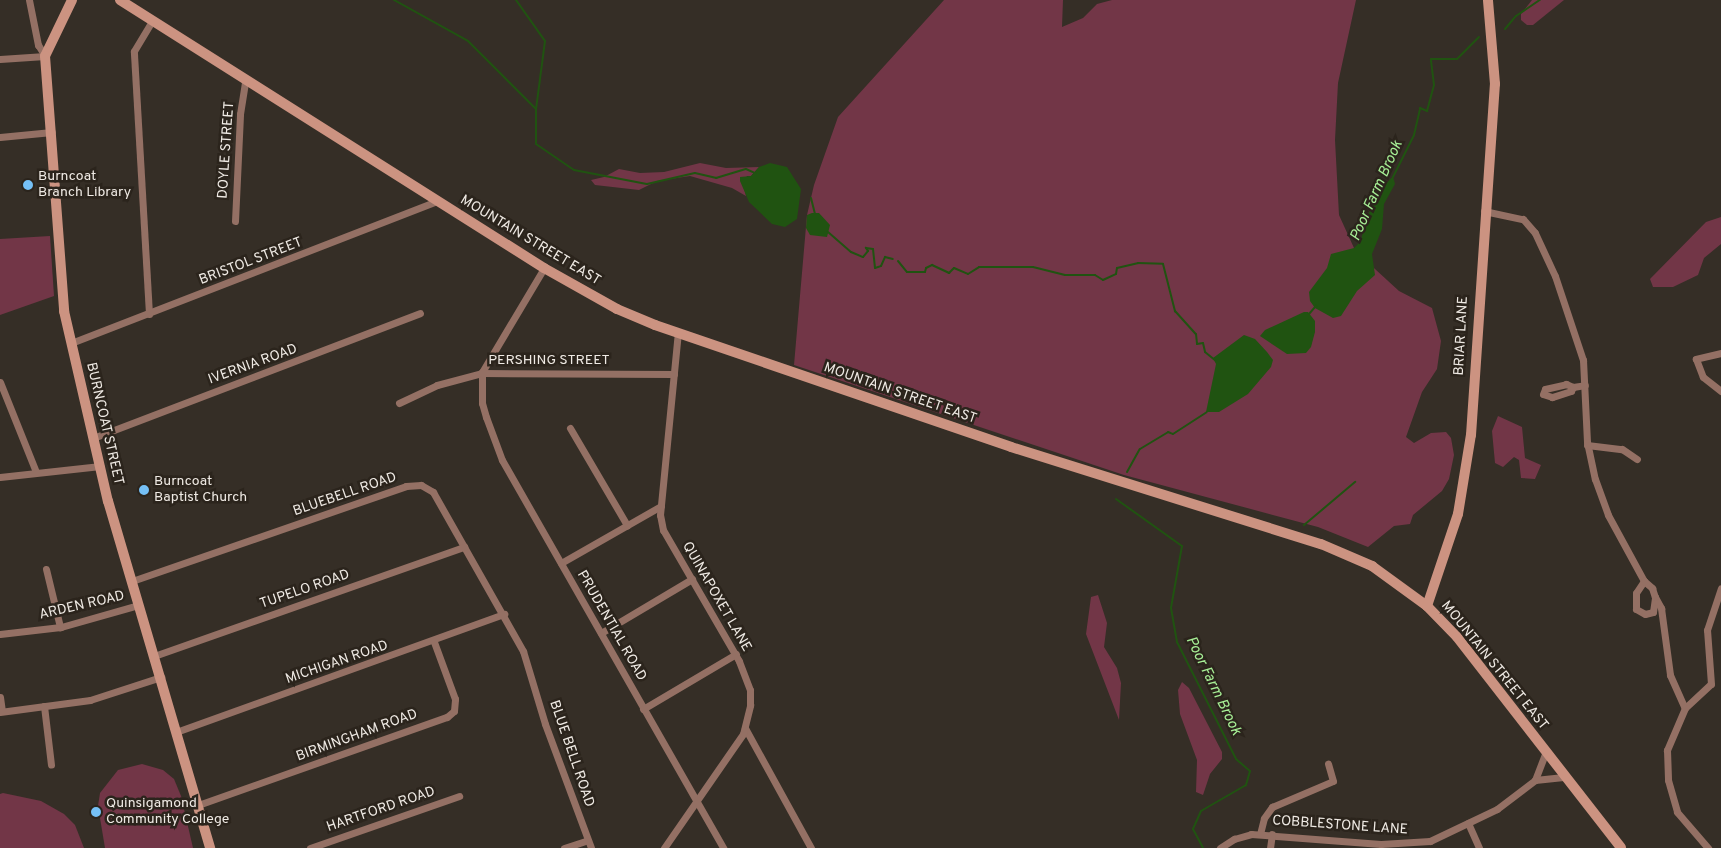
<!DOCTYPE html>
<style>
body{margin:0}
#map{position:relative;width:1721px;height:848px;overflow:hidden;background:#352e26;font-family:Overpass,sans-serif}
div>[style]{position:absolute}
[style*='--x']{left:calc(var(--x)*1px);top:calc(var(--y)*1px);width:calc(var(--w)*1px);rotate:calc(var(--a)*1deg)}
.green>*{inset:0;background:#723647}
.water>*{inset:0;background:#205311}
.stream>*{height:2px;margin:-1px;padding:0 1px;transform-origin:1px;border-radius:1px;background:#205311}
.street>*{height:7px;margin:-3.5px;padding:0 3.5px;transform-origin:3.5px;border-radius:3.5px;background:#947064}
.secondary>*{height:10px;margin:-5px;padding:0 5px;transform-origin:5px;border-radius:5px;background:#cc9381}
.dots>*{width:14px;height:14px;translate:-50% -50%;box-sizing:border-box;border:2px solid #2b241c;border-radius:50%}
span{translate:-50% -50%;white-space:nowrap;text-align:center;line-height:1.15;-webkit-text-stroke:5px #2b241c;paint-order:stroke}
.street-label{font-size:14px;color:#efeae4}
.poi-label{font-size:14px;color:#efeae4}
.left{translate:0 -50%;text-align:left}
.water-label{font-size:15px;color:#a7ef96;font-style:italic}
</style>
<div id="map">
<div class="green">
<div style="clip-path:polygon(944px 0,1063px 0,1062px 27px,1083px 18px,1097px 4px,1112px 0,1356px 0,1338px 83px,1335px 140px,1339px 215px,1354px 248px,1375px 269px,1399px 291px,1432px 308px,1441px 341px,1437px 369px,1422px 392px,1406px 437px,1414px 443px,1431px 433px,1446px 432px,1451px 438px,1454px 455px,1449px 479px,1442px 491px,1413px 515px,1410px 524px,1394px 526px,1368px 547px,1318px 527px,1124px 475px,794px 365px,807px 215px,814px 185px,838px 117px)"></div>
<div style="clip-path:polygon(1532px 0,1564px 0,1533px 25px,1527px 25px,1521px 20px,1521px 14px)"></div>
<div style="clip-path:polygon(700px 163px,726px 168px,759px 167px,751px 176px,747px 176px,743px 184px,746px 196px,732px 188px,690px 176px,657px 181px,639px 190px,595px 185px,591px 180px,604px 177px,619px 169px,640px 173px,664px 172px)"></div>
<div style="clip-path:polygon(1721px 217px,1721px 244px,1704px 258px,1698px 275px,1673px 287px,1653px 287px,1650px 279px,1706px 222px)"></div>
<div style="clip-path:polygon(50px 236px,54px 296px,0 315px,0 239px)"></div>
<div style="clip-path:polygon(1498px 416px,1522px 427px,1525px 458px,1541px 465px,1535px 479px,1521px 478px,1519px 460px,1514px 457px,1503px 467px,1495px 463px,1492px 431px)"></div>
<div style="clip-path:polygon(1098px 595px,1107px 623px,1104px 647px,1117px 668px,1121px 683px,1119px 720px,1086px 634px,1091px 597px)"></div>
<div style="clip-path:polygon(1182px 682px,1189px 688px,1222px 752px,1222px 759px,1210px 774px,1203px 795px,1196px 792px,1197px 760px,1180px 714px,1178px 690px)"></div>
<div style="clip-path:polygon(142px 764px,163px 770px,174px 779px,181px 796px,193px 848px,105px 848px,98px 806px,100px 793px,118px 770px)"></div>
<div style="clip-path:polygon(3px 793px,41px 801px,64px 814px,75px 825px,84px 848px,0 848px,0 794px)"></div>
</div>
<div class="water">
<div style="clip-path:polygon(770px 163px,787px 167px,801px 189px,797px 219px,785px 227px,772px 224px,749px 202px,740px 181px,740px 177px,751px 176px,759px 167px)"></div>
<div style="clip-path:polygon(1393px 176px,1395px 184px,1384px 204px,1382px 229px,1372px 254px,1375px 275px,1357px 291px,1341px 316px,1333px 318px,1315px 308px,1310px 301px,1309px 292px,1327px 268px,1331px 254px,1354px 248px,1360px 242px,1374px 197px)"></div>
<div style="clip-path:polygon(812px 213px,819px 213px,830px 225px,827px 237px,810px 235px,806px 228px,807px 215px)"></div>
<div style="clip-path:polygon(1304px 312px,1308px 312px,1315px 321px,1315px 332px,1311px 347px,1306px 353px,1287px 354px,1260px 336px,1265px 330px)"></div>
<div style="clip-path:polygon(1244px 335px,1255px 339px,1267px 352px,1273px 360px,1271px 367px,1248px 394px,1219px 412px,1206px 412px,1216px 364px,1213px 358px)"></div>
</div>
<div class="stream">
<div style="--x:394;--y:0;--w:85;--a:29"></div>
<div style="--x:468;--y:41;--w:95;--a:45"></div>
<div style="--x:516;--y:0;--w:50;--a:54.7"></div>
<div style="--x:545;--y:41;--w:69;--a:97.5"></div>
<div style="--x:536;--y:109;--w:35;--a:90"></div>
<div style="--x:536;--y:144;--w:46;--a:34.4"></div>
<div style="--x:574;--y:170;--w:74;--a:10.9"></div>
<div style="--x:647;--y:184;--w:49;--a:-12.9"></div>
<div style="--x:695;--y:173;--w:22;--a:13"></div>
<div style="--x:716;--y:178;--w:31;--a:-17"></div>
<div style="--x:746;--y:169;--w:10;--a:24"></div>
<div style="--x:1505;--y:29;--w:17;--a:-50"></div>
<div style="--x:1516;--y:16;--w:29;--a:-34"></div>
<div style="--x:1393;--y:177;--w:47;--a:-63.4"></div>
<div style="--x:1414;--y:135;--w:28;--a:-77"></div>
<div style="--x:1420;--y:108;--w:8;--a:23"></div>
<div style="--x:1427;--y:111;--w:27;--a:-75"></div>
<div style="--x:1434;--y:85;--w:26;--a:-97"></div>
<div style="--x:1431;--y:59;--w:26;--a:0"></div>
<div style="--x:1457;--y:59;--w:31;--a:-45"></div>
<div style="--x:811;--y:198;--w:16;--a:76"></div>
<div style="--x:828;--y:232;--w:30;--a:41"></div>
<div style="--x:851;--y:252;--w:13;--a:23"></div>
<div style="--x:863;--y:257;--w:8;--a:-50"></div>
<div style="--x:868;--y:251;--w:4;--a:-124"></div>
<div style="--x:866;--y:248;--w:7;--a:8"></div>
<div style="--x:873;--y:249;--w:19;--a:84"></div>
<div style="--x:875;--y:268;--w:6;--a:-18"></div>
<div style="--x:881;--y:266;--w:10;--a:-66"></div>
<div style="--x:885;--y:257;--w:8;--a:14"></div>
<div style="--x:898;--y:261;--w:14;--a:51"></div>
<div style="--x:907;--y:272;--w:18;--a:0"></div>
<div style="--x:925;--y:272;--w:4;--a:-76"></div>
<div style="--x:926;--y:268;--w:7;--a:-27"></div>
<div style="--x:932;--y:265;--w:19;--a:25"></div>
<div style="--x:949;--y:273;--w:7;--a:-45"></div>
<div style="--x:954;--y:268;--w:15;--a:23"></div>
<div style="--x:968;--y:274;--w:13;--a:-32"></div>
<div style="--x:979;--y:267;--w:54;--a:0"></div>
<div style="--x:1033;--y:267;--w:33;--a:14"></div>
<div style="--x:1065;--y:275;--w:30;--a:0"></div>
<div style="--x:1095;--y:275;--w:9;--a:32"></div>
<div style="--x:1103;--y:280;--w:14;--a:-25"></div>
<div style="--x:1116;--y:274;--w:6;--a:-81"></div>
<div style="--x:1117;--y:268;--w:22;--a:-13"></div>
<div style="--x:1138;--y:263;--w:25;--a:2"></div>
<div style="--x:1163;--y:264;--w:49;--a:75.7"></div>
<div style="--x:1175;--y:311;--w:31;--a:48"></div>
<div style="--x:1196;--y:334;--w:10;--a:84"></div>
<div style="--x:1197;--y:344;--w:6;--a:-9"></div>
<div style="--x:1203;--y:343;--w:9;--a:77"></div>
<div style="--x:1205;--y:352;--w:13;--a:39"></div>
<div style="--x:1309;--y:314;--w:11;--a:-49"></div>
<div style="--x:1127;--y:472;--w:26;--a:-61"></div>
<div style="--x:1140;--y:449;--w:33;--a:-31"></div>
<div style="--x:1168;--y:432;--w:5;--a:22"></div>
<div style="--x:1173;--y:434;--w:40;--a:-32.9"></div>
<div style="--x:1116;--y:499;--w:81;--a:35.5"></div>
<div style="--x:1182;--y:546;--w:63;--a:100.1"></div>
<div style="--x:1171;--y:608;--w:35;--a:80"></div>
<div style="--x:1177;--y:642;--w:131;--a:63.2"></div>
<div style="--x:1236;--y:759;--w:18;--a:41"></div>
<div style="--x:1250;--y:771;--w:15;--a:106"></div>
<div style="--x:1246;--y:785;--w:52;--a:150"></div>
<div style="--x:1201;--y:811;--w:20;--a:114"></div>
<div style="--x:1193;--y:829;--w:21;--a:62"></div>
<div style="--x:1304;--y:525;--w:67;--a:-40.1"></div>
</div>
<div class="street">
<div style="--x:0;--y:59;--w:45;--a:-3.8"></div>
<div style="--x:45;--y:56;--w:13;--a:-122"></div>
<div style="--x:38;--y:45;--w:46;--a:-101.3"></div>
<div style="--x:0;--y:137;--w:52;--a:-5.5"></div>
<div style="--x:1484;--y:211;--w:40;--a:12"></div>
<div style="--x:1523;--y:219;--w:18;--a:49"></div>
<div style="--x:1535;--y:233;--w:47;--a:65.1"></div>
<div style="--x:1555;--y:276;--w:89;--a:71.6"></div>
<div style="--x:1583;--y:360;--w:82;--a:87.2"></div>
<div style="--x:1587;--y:442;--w:38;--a:78"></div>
<div style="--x:1595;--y:479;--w:38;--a:70"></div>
<div style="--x:1608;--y:515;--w:75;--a:61.4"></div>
<div style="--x:1644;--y:581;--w:14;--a:124"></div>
<div style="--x:1636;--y:593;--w:16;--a:90"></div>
<div style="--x:1636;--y:609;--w:10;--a:29"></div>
<div style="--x:1645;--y:614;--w:8;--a:-14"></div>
<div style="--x:1653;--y:612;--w:15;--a:-82"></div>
<div style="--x:1655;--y:597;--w:13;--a:61"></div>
<div style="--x:1661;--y:608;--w:68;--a:82.3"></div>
<div style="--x:1670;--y:675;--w:36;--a:66"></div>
<div style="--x:1685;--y:708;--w:35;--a:-43"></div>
<div style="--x:1711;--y:684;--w:54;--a:-94.2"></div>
<div style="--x:1707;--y:630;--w:44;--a:-71.6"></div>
<div style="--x:235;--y:221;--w:107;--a:-87.3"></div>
<div style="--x:240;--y:114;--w:33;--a:-81"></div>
<div style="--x:544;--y:268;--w:121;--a:120.8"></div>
<div style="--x:482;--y:372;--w:31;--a:90"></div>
<div style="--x:482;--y:403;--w:15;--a:74"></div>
<div style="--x:486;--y:417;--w:46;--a:69.6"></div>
<div style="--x:502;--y:460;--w:447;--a:60.3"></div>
<div style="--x:149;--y:314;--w:263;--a:-93.3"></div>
<div style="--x:134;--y:51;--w:35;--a:-59"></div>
<div style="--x:71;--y:343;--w:394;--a:-21.2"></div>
<div style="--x:1721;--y:353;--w:26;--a:167"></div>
<div style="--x:1696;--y:359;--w:19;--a:69"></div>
<div style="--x:1703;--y:377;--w:23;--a:38"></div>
<div style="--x:0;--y:382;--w:97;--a:68.2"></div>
<div style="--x:1573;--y:387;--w:4;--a:117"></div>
<div style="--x:1571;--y:391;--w:20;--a:162"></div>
<div style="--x:1552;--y:397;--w:9;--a:-162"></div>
<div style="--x:1543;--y:394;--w:5;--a:-68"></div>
<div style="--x:1545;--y:389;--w:22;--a:-13"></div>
<div style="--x:1566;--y:384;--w:8;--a:23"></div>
<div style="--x:1573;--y:387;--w:12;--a:-9"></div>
<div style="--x:399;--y:403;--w:42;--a:-25.3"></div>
<div style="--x:437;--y:385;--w:47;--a:-14.9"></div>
<div style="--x:482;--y:373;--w:192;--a:0.3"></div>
<div style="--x:570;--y:428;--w:113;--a:59.6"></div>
<div style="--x:93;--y:438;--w:350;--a:-20.9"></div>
<div style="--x:1587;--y:445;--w:35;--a:7"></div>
<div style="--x:1622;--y:449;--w:18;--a:34"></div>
<div style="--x:0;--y:477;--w:101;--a:-6.3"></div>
<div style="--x:561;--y:563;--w:115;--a:-29.7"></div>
<div style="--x:46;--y:569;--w:60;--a:76.4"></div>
<div style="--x:132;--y:581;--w:290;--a:-19.1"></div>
<div style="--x:406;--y:486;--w:15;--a:-4"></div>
<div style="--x:421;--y:485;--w:14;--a:30"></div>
<div style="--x:433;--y:492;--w:183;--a:60.5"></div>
<div style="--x:523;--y:651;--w:76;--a:73.2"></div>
<div style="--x:545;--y:724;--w:132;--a:69.6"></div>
<div style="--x:1644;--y:581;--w:11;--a:41"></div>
<div style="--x:1652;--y:588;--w:9;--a:72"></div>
<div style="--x:601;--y:633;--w:106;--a:-30.7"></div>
<div style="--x:0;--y:634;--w:61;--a:-6.5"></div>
<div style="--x:61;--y:627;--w:81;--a:-15.8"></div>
<div style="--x:154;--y:656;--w:329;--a:-19.4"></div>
<div style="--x:0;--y:697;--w:14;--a:82"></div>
<div style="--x:44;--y:706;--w:59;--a:83.2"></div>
<div style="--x:1685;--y:708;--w:46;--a:113.2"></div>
<div style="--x:1667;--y:750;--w:30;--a:88"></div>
<div style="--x:1668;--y:780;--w:33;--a:74"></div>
<div style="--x:1677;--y:812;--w:48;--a:49.3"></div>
<div style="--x:643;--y:709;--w:108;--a:-30.6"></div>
<div style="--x:0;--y:712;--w:91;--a:-7.6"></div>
<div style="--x:90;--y:700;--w:75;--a:-17.9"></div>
<div style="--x:745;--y:728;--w:137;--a:61.2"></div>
<div style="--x:176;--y:732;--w:349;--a:-19.8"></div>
<div style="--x:1535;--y:780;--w:30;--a:-69"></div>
<div style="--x:198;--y:805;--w:264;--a:-19.5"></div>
<div style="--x:447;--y:717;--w:9;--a:-41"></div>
<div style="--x:454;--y:711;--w:12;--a:-85"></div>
<div style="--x:455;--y:699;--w:61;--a:-110.2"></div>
<div style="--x:1468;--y:823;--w:27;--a:66"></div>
<div style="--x:1260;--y:834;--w:16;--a:-76"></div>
<div style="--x:1264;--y:818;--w:14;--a:-54"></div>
<div style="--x:1272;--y:807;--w:66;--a:-23.1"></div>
<div style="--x:1333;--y:781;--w:18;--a:-106"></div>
<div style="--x:310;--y:848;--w:158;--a:-19.2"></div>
<div style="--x:564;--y:848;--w:25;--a:-18"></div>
<div style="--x:664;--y:848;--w:139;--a:-55.3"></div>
<div style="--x:743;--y:734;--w:30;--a:-76"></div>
<div style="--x:750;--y:705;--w:15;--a:-90"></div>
<div style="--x:750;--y:690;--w:31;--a:-111"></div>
<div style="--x:739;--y:661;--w:151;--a:-120.1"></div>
<div style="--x:663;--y:530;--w:15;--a:-101"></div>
<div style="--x:660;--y:515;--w:183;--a:-84.4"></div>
<div style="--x:1220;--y:848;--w:17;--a:-33"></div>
<div style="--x:1234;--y:839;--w:18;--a:-16"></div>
<div style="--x:1251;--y:834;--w:130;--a:4.4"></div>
<div style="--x:1381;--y:844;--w:49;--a:-3.5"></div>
<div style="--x:1430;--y:841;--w:74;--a:-25.5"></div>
<div style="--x:1497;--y:809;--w:48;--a:-37.3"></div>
<div style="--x:1535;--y:780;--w:31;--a:-6"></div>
<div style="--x:1270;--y:848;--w:14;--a:-82"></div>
</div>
<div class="secondary">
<div style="--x:72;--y:0;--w:62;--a:115.7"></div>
<div style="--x:45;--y:56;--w:256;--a:85.7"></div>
<div style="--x:64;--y:311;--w:195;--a:77"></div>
<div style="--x:108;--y:501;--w:362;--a:73.6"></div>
<div style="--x:120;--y:0;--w:502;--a:32.3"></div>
<div style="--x:544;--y:268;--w:84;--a:29.3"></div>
<div style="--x:617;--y:309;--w:41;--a:22.8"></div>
<div style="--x:655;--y:325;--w:376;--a:18.9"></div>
<div style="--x:1011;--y:447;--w:325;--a:17.4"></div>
<div style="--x:1321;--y:544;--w:56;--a:23.3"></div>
<div style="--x:1372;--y:566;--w:68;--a:36"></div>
<div style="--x:1427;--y:606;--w:43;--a:45.9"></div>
<div style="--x:1457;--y:637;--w:267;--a:52.1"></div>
<div style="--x:1427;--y:606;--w:97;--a:-71.4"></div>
<div style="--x:1458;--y:514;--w:80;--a:-80.7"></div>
<div style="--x:1471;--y:435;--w:352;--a:-86.1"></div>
<div style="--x:1495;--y:84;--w:84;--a:-94.8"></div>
</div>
<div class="dots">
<div style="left:28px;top:185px;background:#75c0f6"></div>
<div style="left:144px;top:490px;background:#75c0f6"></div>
<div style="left:96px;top:812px;background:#75c0f6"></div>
</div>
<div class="street-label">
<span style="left:227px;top:150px;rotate:-86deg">DOYLE STREET</span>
<span style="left:530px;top:241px;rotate:31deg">MOUNTAIN STREET EAST</span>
<span style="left:251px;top:262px;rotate:-21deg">BRISTOL STREET</span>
<span style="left:1462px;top:336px;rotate:-87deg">BRIAR LANE</span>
<span style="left:549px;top:361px">PERSHING STREET</span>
<span style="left:253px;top:365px;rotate:-20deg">IVERNIA ROAD</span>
<span style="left:900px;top:394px;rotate:19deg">MOUNTAIN STREET EAST</span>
<span style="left:104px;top:424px;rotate:77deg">BURNCOAT STREET</span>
<span style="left:345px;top:495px;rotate:-19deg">BLUEBELL ROAD</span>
<span style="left:305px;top:590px;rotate:-19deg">TUPELO ROAD</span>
<span style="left:716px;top:597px;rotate:60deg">QUINAPOXET LANE</span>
<span style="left:82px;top:606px;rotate:-13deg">ARDEN ROAD</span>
<span style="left:611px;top:626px;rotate:60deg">PRUDENTIAL ROAD</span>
<span style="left:337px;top:663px;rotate:-19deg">MICHIGAN ROAD</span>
<span style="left:1494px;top:666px;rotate:51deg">MOUNTAIN STREET EAST</span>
<span style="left:357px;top:736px;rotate:-20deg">BIRMINGHAM ROAD</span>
<span style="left:571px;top:754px;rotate:71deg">BLUE BELL ROAD</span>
<span style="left:381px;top:810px;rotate:-19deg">HARTFORD ROAD</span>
<span style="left:1340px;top:826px;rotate:4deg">COBBLESTONE LANE</span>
</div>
<div class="poi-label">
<span class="left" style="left:38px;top:185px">Burncoat<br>Branch Library</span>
<span class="left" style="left:154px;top:490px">Burncoat<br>Baptist Church</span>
<span class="left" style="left:106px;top:812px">Quinsigamond<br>Community College</span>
</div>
<div class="water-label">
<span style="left:1377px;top:191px;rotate:-66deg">Poor Farm Brook</span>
<span style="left:1213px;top:686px;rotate:64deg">Poor Farm Brook</span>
</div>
</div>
